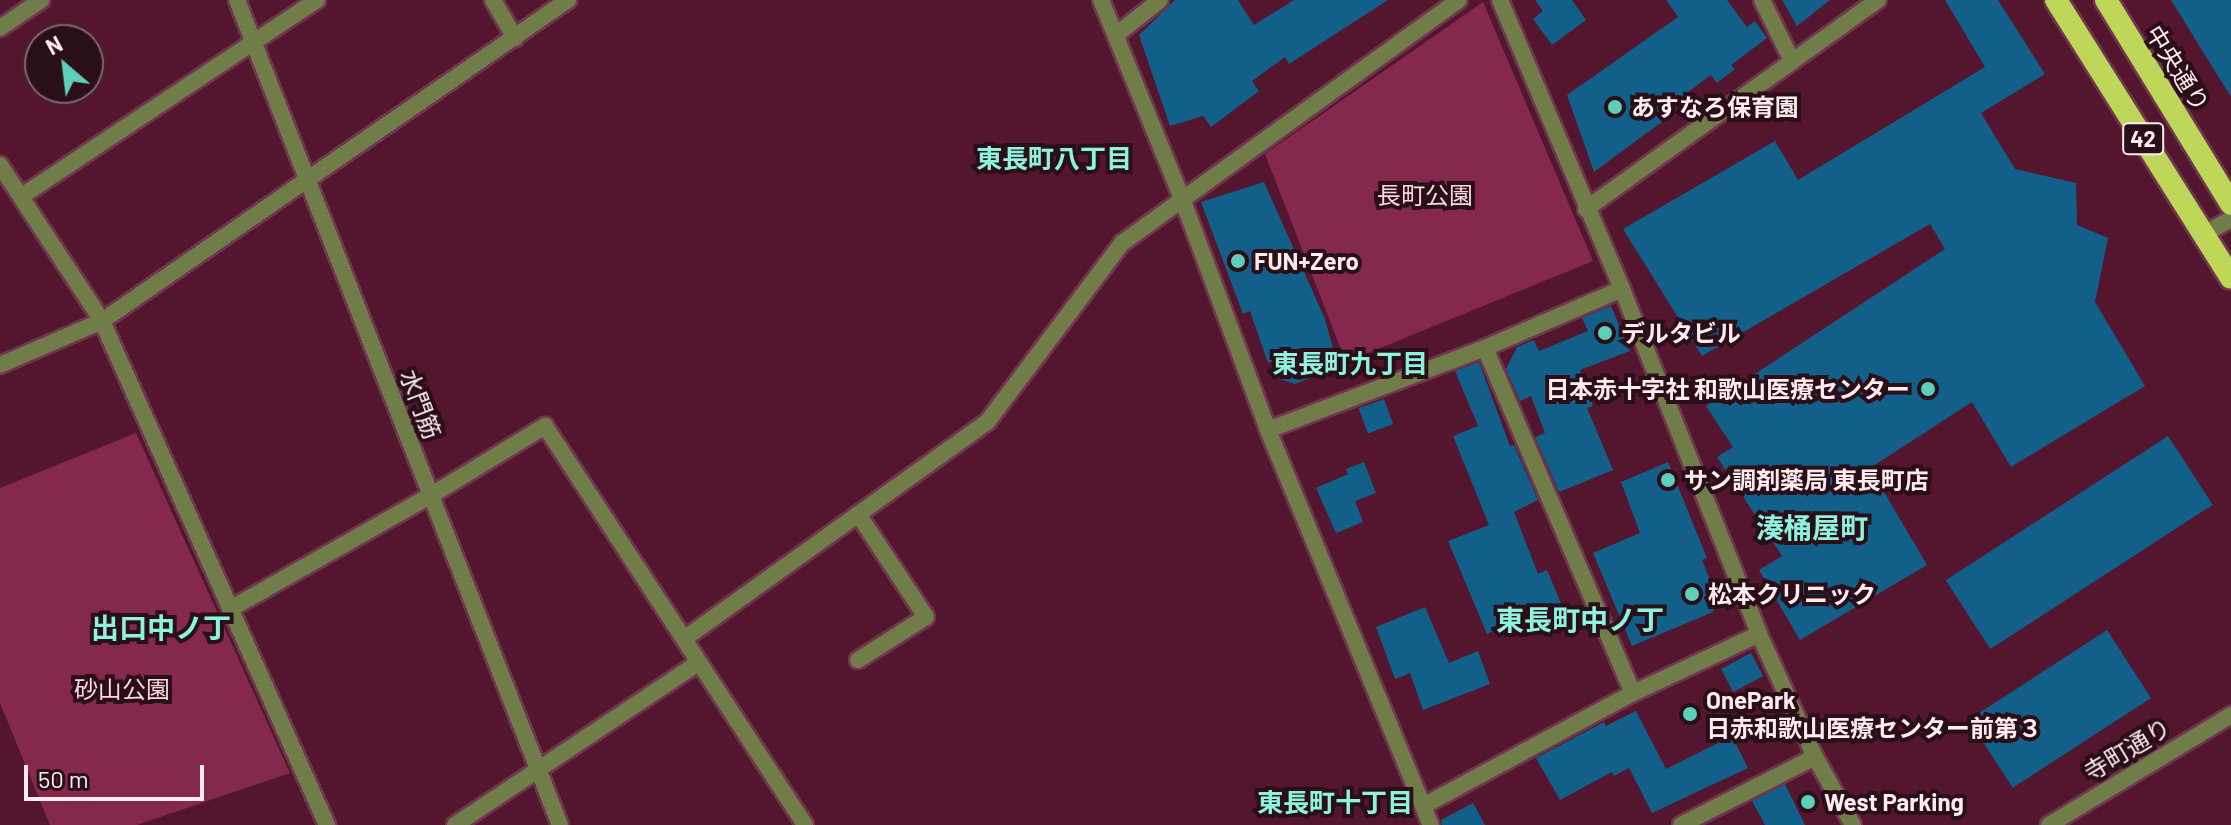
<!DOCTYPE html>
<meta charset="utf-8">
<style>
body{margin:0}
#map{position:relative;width:2231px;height:825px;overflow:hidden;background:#54152f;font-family:Barlow,"Noto Sans JP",sans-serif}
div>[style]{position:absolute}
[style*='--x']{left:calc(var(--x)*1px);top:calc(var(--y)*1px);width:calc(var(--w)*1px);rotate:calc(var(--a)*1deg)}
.green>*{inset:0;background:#84284e}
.building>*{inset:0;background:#125f89;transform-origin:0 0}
.roads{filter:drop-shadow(2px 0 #6f374e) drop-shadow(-2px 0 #6f374e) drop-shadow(0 2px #6f374e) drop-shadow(0 -2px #6f374e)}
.minor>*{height:16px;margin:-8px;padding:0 8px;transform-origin:8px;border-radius:8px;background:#717d49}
.tertiary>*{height:16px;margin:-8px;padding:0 8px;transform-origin:8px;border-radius:8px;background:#717d49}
.trunk>*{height:22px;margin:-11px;padding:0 11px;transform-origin:11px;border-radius:11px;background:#bed758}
.dots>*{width:22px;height:22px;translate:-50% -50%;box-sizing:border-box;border:4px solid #2a0e18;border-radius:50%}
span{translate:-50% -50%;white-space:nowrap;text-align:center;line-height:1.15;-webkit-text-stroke:8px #2a0e18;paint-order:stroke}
.shield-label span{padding:2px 6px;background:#2a0e18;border:2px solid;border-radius:6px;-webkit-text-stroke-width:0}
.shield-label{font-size:22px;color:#fcebef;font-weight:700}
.street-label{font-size:24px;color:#fcebef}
.poi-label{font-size:24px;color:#fcebef;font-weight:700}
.left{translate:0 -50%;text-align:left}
.right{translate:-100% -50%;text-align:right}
.park-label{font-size:24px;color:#f9d7e1}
.neighbourhood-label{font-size:26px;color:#8df2de;font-weight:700}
.quarter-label{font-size:28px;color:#8df2de;font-weight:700}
.north{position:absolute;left:24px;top:24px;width:80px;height:80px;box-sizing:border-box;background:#2a0e18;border:2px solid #7e666e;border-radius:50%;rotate:332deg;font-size:22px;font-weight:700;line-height:32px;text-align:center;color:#fcebef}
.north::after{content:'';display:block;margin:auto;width:28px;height:36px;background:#5dceb9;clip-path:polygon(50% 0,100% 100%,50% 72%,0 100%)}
.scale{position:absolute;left:24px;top:765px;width:180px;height:36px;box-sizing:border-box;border:4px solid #fcebef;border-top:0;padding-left:10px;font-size:24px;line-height:28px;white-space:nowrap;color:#fcebef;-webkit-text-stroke:6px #2a0e18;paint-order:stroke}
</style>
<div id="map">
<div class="green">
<div style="clip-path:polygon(1483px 2px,1593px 261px,1346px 362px,1265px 154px)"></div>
<div style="clip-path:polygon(136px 433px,290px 773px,137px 825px,50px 825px,0 703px,0 488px)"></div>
</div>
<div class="building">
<div style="clip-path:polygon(1175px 0,1238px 0,1254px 25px,1294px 0,1388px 0,1289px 64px,1285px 57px,1252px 81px,1259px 91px,1211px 127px,1203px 116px,1170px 126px,1139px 35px)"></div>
<div style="clip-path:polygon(1535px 0,1572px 0,1586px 20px,1552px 45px,1533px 19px,1543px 11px)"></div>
<div style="clip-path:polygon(1666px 0,1727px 0,1747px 27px,1755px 21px,1767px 38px,1731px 65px,1735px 69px,1717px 83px,1711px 75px,1662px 111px,1667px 118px,1594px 172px,1567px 95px,1678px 17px)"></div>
<div style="clip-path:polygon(1782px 0,1830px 0,1797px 26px)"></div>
<div style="clip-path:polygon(1945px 0,1998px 0,2045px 74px,1981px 113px,2015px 169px,2076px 183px,2077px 225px,2108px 238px,2095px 302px,2145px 386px,2011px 467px,1972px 402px,1870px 468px,1927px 565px,1800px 640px,1759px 570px,1782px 556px,1717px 457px,1733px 447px,1706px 406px,1945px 249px,1930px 224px,1702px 356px,1623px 229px,1775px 141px,1798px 180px,1985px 67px)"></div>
<div style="clip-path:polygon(2171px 0,2231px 0,2231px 97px)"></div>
<div style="clip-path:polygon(1264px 182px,1325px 319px,1338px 367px,1295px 384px,1280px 379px,1273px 361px,1268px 363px,1250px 311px,1243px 314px,1201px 202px)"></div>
<div style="clip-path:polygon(1611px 306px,1630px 351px,1580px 370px,1593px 406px,1587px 408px,1613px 470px,1559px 492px,1535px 437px,1545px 433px,1531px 396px,1520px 401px,1506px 369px,1517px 347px,1534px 340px,1539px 351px,1588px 331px,1582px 318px)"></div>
<div style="clip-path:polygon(1479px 362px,1510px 446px,1514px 445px,1538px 500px,1514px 512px,1538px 574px,1547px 570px,1561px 603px,1487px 634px,1448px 541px,1489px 525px,1453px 436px,1478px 426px,1455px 371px)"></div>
<div style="left:1384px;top:399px;width:27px;height:27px;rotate:70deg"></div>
<div style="left:2168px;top:436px;width:82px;height:265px;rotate:57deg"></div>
<div style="clip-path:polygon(1364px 462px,1376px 493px,1355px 501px,1363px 522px,1336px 533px,1316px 488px,1348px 474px,1346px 469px)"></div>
<div style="clip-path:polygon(1668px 462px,1707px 558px,1702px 560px,1718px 600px,1713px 612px,1632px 646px,1593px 553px,1640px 533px,1621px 482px)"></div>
<div style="clip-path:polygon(1425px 607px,1449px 663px,1478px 651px,1490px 684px,1423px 710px,1410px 673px,1395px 679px,1376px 627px)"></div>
<div style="left:2107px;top:630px;width:81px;height:165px;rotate:57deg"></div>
<div style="left:1751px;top:653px;width:26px;height:34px;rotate:62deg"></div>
<div style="clip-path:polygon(1636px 711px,1666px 769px,1732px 736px,1748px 768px,1652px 813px,1629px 768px,1614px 776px,1612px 772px,1560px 800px,1536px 758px,1604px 722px,1606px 726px)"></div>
<div style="clip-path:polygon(1785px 784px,1805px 825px,1765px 825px,1752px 801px)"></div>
<div style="clip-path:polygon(1473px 803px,1485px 825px,1442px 825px,1441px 820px)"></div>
</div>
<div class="roads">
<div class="minor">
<div style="--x:493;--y:0;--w:44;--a:59.9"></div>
<div style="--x:1101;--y:0;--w:217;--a:67.8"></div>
<div style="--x:1183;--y:201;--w:244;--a:69.6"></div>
<div style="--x:1268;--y:430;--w:427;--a:67.6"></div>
<div style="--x:1500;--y:0;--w:314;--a:67.1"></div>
<div style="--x:1622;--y:289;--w:371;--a:68.3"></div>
<div style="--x:1759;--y:634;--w:135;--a:65.5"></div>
<div style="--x:1815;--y:757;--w:78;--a:60.8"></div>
<div style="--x:1762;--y:0;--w:68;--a:63.8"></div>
<div style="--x:0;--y:28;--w:50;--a:-34.3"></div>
<div style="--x:1116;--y:35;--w:56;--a:-38.5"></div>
<div style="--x:0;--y:165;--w:186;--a:56.8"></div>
<div style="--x:102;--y:321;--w:552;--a:65.94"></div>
<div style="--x:22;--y:196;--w:354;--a:-33.6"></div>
<div style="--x:1586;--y:209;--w:359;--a:-35.6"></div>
<div style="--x:2204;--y:234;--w:31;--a:-29"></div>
<div style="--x:1485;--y:348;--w:375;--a:66.8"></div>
<div style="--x:0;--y:365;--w:111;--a:-23.3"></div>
<div style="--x:102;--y:321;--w:566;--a:-34.56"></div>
<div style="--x:1268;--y:430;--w:232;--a:-20.7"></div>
<div style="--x:1485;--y:348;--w:149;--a:-23.3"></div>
<div style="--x:230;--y:609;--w:230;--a:-29.5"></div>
<div style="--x:430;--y:496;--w:135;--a:-31.3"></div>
<div style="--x:545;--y:426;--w:476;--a:56.9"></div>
<div style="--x:684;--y:639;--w:374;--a:-35.6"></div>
<div style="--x:988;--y:421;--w:223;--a:-53"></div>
<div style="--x:1122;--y:243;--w:415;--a:-35.8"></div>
<div style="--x:858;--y:660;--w:80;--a:-32.3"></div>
<div style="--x:926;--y:617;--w:123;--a:-123.4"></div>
<div style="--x:1425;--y:805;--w:236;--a:-28.3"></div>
<div style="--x:1633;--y:693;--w:139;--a:-25.1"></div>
<div style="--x:455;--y:825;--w:292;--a:-33.7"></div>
<div style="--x:1681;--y:825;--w:150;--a:-26.9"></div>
</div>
<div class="tertiary">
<div style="--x:237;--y:0;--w:886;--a:68.62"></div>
<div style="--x:2049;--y:825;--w:213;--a:-31.1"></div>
</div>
<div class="trunk">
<div style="--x:2056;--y:0;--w:328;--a:57.8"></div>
<div style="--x:2106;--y:0;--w:239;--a:58.5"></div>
</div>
</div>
<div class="dots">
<div style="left:1615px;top:107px;background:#5dceb9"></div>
<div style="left:1238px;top:261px;background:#5dceb9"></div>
<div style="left:1605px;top:333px;background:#5dceb9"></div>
<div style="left:1928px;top:389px;background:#5dceb9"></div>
<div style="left:1668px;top:480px;background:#5dceb9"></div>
<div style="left:1692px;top:594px;background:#5dceb9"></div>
<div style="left:1690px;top:714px;background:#5dceb9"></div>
<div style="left:1808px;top:802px;background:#5dceb9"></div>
</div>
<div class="shield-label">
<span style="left:2143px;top:139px">42</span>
</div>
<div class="street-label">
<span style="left:2178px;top:68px;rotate:58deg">中央通り</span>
<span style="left:421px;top:404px;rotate:69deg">水門筋</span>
<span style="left:2127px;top:749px;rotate:-31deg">寺町通り</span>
</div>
<div class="poi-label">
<span class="left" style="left:1631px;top:107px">あすなろ保育園</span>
<span class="left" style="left:1254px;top:261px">FUN+Zero</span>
<span class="left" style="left:1621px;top:333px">デルタビル</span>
<span class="right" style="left:1910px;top:389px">日本赤十字社 和歌山医療センター</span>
<span class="left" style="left:1684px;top:480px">サン調剤薬局 東長町店</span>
<span class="left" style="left:1708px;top:594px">松本クリニック</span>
<span class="left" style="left:1706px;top:714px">OnePark<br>日赤和歌山医療センター前第３</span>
<span class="left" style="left:1824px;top:802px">West Parking</span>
</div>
<div class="park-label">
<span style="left:1425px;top:195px">長町公園</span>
<span style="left:122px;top:689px">砂山公園</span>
</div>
<div class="neighbourhood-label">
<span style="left:1054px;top:158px">東長町八丁目</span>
<span style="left:1350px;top:363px">東長町九丁目</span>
<span style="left:1335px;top:802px">東長町十丁目</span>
</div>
<div class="quarter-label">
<span style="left:1812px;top:527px">湊桶屋町</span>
<span style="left:1580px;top:619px">東長町中ノ丁</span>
<span style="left:161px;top:627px">出口中ノ丁</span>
</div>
<div class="north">N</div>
<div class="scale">50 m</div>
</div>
